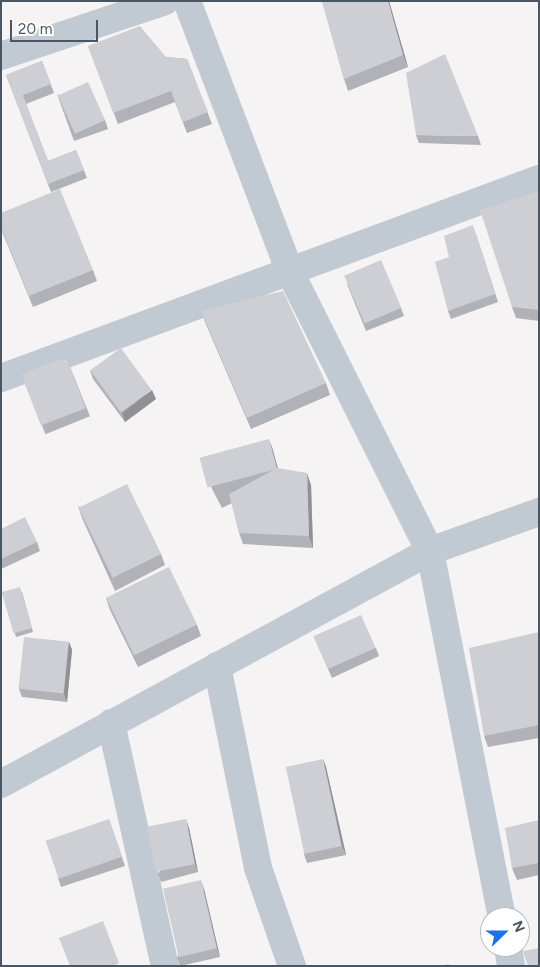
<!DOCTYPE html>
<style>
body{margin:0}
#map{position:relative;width:540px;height:967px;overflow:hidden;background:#f5f3f3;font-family:Figtree,sans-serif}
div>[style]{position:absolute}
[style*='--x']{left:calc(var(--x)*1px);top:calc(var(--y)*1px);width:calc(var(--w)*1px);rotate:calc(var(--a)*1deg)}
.minor>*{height:28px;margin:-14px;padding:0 14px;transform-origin:14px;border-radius:14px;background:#c1cad2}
.wall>*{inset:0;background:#b0b2b7;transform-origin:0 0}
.shaded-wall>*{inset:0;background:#909195}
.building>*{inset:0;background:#cdcfd5;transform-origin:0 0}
span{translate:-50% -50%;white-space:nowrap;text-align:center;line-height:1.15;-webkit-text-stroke:4px #fff;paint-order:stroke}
.frame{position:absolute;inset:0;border:2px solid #4a5661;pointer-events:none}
.north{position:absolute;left:480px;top:907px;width:50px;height:50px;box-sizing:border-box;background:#fff;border:1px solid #b7bbc0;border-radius:50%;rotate:68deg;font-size:14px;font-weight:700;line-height:20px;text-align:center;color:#4a5661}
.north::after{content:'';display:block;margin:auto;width:18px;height:22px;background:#1a73e8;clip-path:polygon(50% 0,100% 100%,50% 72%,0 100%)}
.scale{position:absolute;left:10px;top:20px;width:88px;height:22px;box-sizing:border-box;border:2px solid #4a5661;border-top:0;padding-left:6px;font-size:15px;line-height:18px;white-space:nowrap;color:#4a5661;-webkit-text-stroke:4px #fff;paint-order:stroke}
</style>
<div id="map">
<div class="minor">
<div style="--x:187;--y:1;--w:288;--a:69.2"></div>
<div style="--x:289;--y:270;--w:314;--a:63.4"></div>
<div style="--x:430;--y:551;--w:373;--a:78.9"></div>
<div style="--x:1;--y:56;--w:173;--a:-18.5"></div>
<div style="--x:1;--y:378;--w:574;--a:-20.3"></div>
<div style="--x:217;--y:666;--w:206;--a:78.5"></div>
<div style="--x:258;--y:868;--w:104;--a:70.9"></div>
<div style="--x:111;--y:723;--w:249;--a:77.5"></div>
<div style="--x:1;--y:784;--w:488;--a:-28.5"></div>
<div style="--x:430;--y:551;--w:116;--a:-19.7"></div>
<div style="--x:508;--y:947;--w:19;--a:81"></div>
</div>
<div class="wall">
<div style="clip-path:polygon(322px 1px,389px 1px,408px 67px,348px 91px,344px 79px)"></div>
<div style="clip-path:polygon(88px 46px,166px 57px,187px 59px,212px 124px,187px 133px,175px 102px,118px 124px)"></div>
<div style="clip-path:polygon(42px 61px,54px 93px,26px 104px,48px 161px,76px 150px,87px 178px,51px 192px,6px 75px)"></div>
<div style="clip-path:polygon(57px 94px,105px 120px,108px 129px,74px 141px)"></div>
<div style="clip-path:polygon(416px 135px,478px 136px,481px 145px,419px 143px)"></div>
<div style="clip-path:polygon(539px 191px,539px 321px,516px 318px,512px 307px)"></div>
<div style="clip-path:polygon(1px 213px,93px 270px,97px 281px,33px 307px,1px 229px)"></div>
<div style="clip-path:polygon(476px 234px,498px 302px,451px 319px,448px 311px,449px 257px)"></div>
<div style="clip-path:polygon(347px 284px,401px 308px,404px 316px,366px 331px)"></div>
<div style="clip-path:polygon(201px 311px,326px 383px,330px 395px,251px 429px,205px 322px)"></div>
<div style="left:66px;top:357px;width:64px;height:48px;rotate:68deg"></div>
<div style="clip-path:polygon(90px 370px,156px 399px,125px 422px,93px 379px)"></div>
<div style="clip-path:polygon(272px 447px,278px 469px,311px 485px,313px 548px,243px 544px,239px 533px,232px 503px,222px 508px,208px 481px,205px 473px)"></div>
<div style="clip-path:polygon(78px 506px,161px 554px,165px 565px,115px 591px,82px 518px)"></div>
<div style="clip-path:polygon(1px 529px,37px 542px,40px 551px,1px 569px)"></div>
<div style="clip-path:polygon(2px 592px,22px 592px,33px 632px,16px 637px)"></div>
<div style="clip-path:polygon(106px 598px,197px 625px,201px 636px,138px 667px,110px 610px)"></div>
<div style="clip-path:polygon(539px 632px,539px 738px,488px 747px,484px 736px)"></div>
<div style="clip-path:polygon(314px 637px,376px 648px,379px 656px,332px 678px)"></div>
<div style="clip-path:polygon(69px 642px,72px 650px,67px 702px,22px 697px,19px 689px)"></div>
<div style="clip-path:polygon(323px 759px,326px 767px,346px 855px,307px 863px,304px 854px)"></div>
<div style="clip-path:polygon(109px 819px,125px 866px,61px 887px,58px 878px)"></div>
<div style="clip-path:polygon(539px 820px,539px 875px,517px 880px,512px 868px)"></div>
<div style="clip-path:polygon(189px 828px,198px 872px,161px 882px,158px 874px)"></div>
<div style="clip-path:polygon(204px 889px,220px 957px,180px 966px,177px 958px)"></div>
</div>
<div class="shaded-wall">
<div style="clip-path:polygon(388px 1px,389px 1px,408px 67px,403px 55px)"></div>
<div style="clip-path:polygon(152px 390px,156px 399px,125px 422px,122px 413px)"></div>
<div style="clip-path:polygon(269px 439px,272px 447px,281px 480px,278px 472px)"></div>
<div style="clip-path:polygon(307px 473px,311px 485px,313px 548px,309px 536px)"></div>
<div style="clip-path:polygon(69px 642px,72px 650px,67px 702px,64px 694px)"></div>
<div style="clip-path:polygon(323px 759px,326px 767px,346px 855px,342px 846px)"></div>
<div style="clip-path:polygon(186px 819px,189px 828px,198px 872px,195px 864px)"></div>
<div style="clip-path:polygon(201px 880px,204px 889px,220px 957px,217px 948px)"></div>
</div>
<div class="building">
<div style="clip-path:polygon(322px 1px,388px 1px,403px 55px,344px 79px)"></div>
<div style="clip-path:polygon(140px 26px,166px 57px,187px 59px,208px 112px,183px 122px,171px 91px,113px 113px,88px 46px)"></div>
<div style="clip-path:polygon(445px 54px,478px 136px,416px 135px,406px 73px)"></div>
<div style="clip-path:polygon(42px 61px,51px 84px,23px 95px,48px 161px,76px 150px,84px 170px,48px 184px,6px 75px)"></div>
<div style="left:88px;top:82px;width:42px;height:33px;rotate:66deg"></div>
<div style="clip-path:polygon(60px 189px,93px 270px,29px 296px,1px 227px,1px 213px)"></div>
<div style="clip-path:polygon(539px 191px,539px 310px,512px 307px,480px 210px)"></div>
<div style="clip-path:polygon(473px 225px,495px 294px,448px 311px,435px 262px,449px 257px,444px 236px)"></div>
<div style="left:381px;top:260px;width:52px;height:40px;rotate:67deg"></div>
<div style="clip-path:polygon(283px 291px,326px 383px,247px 418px,201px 311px)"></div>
<div style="left:121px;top:348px;width:52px;height:38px;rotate:54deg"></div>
<div style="left:66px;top:357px;width:55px;height:48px;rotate:69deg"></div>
<div style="left:269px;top:439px;width:31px;height:72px;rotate:75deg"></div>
<div style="clip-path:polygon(277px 468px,307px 473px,309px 536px,239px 533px,229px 494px)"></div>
<div style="left:127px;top:484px;width:78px;height:54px;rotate:64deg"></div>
<div style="clip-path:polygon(25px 517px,37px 542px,1px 559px,1px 529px)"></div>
<div style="left:169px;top:567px;width:64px;height:70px;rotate:64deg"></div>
<div style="left:20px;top:587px;width:43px;height:19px;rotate:74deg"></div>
<div style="left:361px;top:615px;width:36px;height:52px;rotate:66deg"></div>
<div style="clip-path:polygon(539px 632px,539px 725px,484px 736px,469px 648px)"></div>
<div style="left:24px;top:637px;width:45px;height:52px;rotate:6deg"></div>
<div style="left:323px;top:759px;width:89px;height:38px;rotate:78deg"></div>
<div style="left:109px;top:819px;width:40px;height:67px;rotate:71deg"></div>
<div style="left:186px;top:819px;width:46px;height:40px;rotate:79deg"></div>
<div style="clip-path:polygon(539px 820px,539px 863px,512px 868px,505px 828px)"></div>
<div style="left:201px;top:880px;width:70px;height:39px;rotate:77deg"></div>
<div style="clip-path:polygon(103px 921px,119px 963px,113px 966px,70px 966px,59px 938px)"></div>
<div style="clip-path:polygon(539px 948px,539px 966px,528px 966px,523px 951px)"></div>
<div style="clip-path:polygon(449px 964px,449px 966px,440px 966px)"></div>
</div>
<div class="frame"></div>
<div class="north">N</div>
<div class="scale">20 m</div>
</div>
